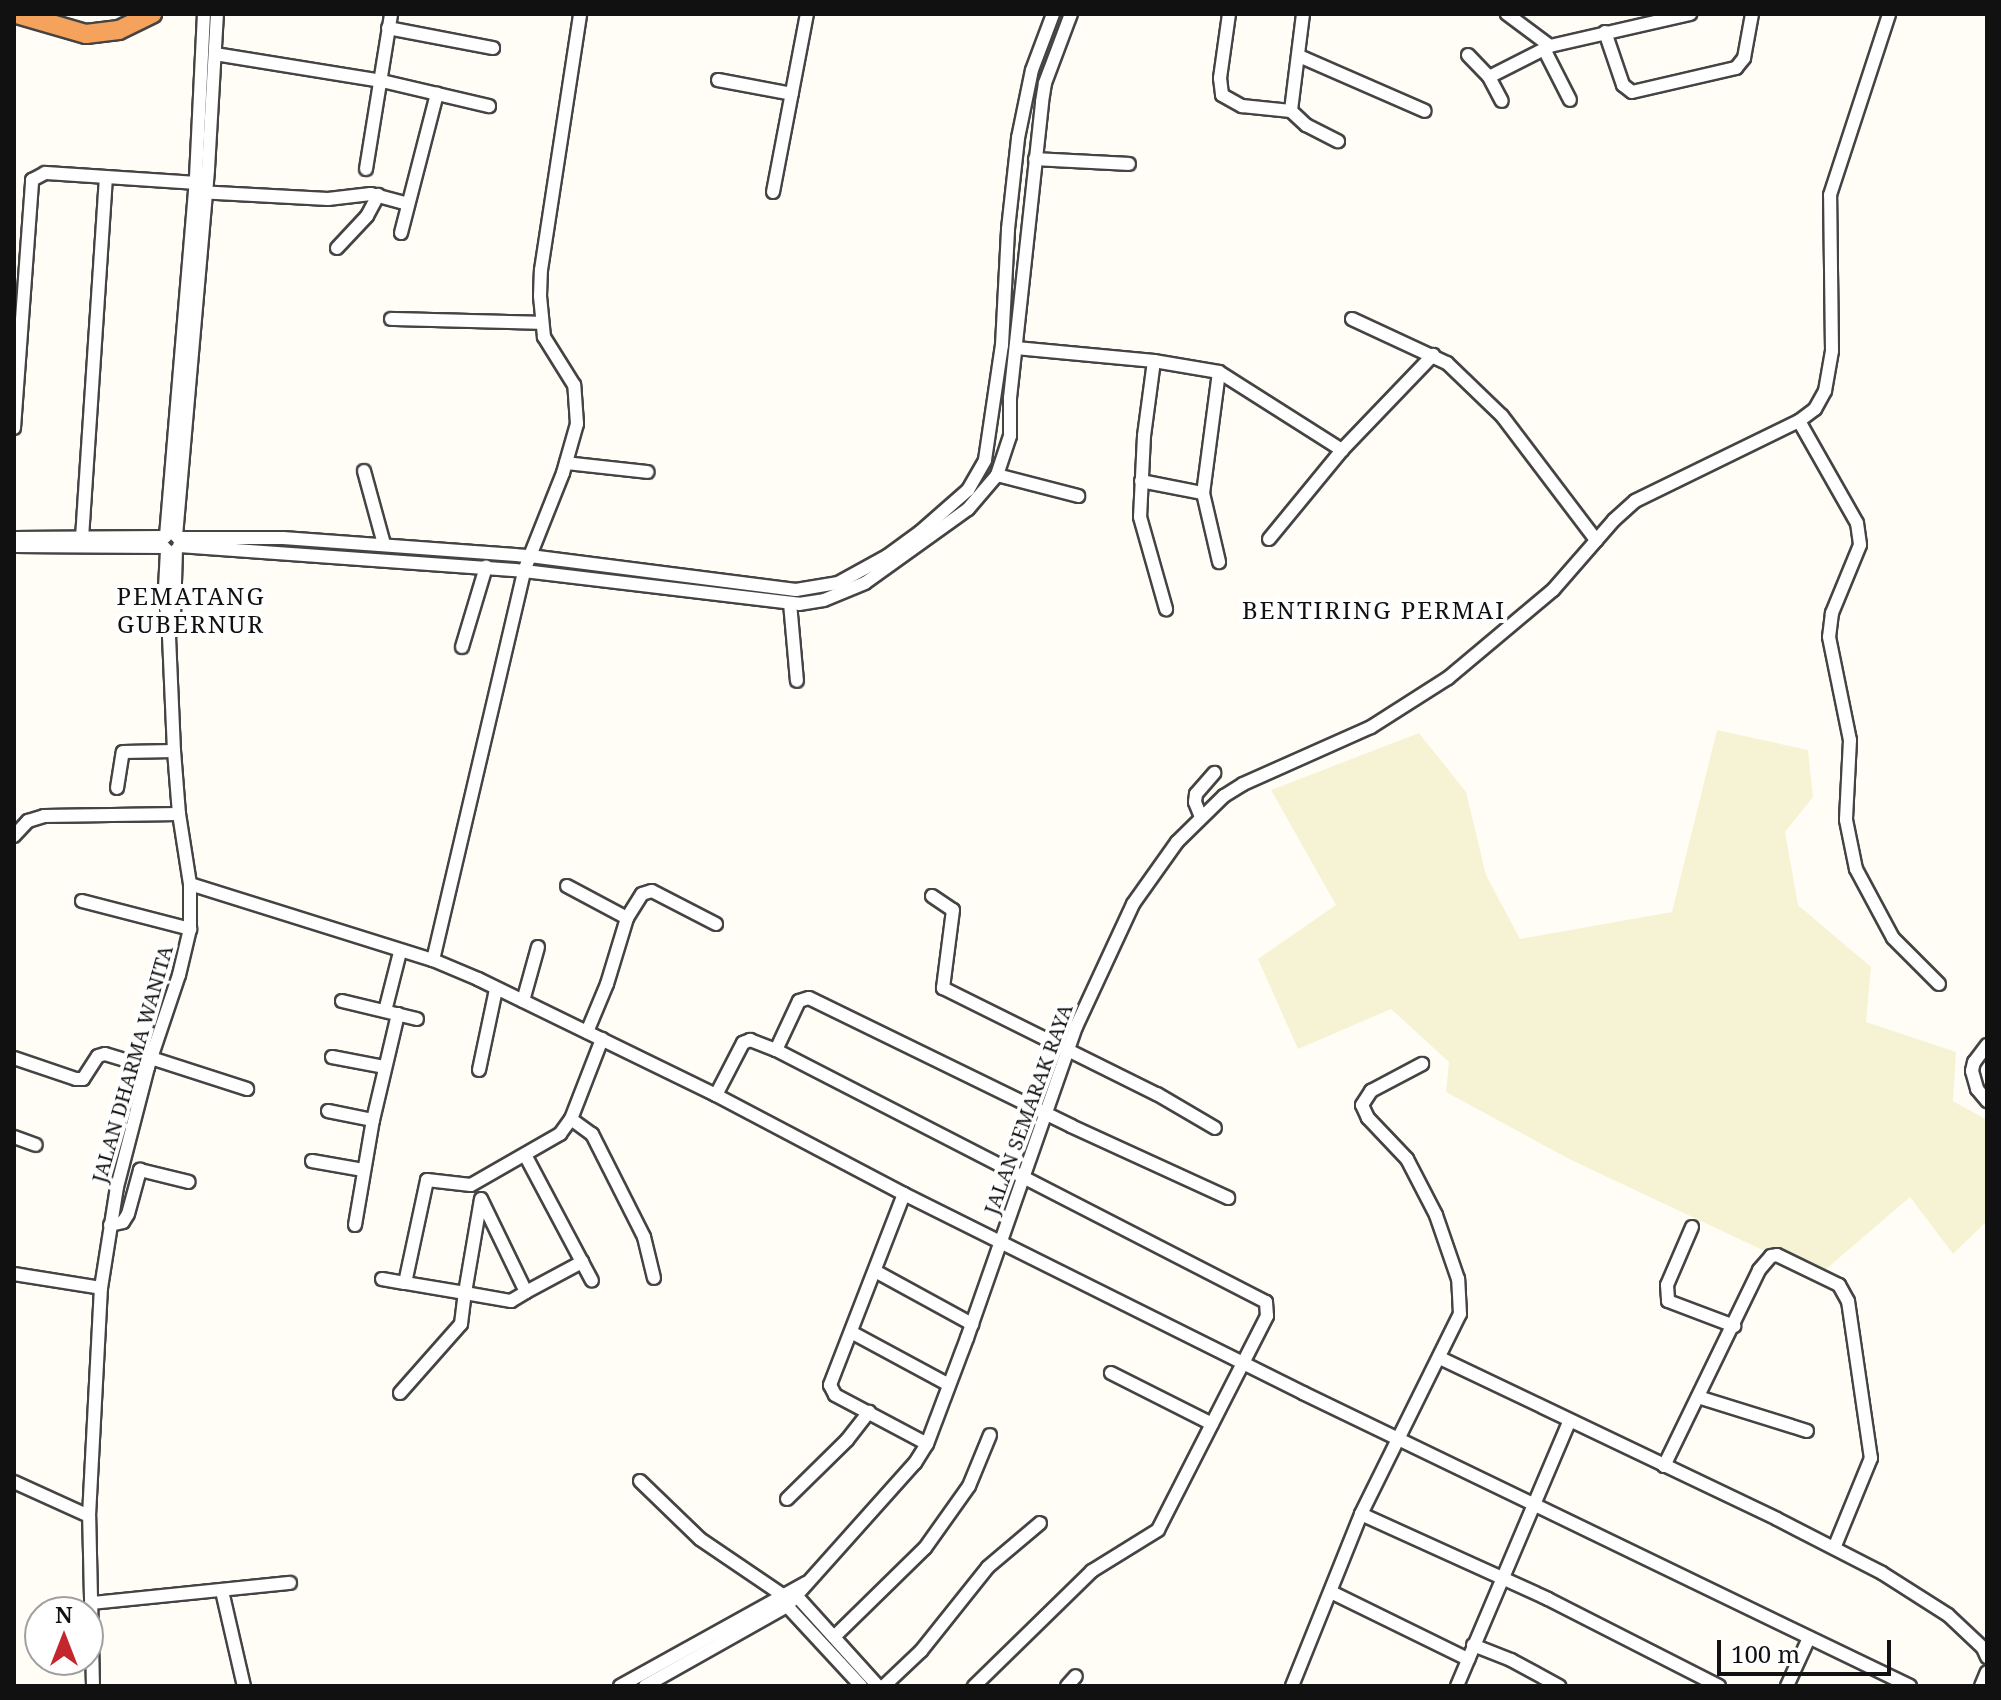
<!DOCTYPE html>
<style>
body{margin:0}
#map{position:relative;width:2001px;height:1700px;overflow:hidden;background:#fffdf5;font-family:"Noto Serif",serif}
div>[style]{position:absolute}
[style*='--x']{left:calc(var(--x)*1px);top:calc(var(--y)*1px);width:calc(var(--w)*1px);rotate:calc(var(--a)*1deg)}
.farmland>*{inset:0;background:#f6f3d4}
.roads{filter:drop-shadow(2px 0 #444) drop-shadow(-2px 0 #444) drop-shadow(0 2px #444) drop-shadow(0 -2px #444)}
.minor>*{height:12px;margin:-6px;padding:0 6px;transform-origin:6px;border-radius:6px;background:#fff}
.highway>*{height:18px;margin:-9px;padding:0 9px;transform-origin:9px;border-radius:9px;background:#f5a25d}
span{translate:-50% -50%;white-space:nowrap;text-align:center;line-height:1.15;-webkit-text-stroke:8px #fff;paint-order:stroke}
.street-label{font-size:20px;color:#111}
.quarter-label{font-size:24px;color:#111;letter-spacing:2px}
.frame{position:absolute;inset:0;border:16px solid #111;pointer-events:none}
.north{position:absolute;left:24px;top:1596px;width:80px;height:80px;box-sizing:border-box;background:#fff;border:2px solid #a0a0a0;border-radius:50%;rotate:0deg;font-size:22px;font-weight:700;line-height:32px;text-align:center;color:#111}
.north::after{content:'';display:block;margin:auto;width:28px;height:36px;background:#c4262e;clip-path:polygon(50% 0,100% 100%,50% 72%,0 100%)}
.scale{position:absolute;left:1717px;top:1640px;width:174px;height:36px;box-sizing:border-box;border:4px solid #111;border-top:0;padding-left:10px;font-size:24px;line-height:28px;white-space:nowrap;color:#111;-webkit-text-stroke:6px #fff;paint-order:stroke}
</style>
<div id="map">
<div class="farmland">
<div style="clip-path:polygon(1717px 730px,1808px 750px,1813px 797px,1785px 832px,1798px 905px,1871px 967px,1866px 1022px,1956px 1052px,1953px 1101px,1987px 1120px,1987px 1221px,1953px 1254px,1910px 1197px,1818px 1276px,1569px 1159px,1446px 1092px,1449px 1062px,1391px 1009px,1298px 1049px,1258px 959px,1336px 905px,1271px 790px,1419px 733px,1466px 792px,1486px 875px,1520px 939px,1672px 912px)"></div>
</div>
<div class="roads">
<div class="minor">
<div style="--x:1229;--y:14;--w:65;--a:98"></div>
<div style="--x:1220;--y:78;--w:17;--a:83"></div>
<div style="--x:1222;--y:95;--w:23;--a:29"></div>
<div style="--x:1242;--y:106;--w:49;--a:5.8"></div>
<div style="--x:1303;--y:14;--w:98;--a:97.1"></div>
<div style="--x:1291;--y:111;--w:21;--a:43"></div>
<div style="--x:1306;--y:125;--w:36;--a:27"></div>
<div style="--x:388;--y:28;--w:107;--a:10.8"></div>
<div style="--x:1605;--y:32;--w:56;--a:71.2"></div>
<div style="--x:1623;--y:85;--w:11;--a:38"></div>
<div style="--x:1632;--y:92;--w:107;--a:-13"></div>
<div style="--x:1736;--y:68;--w:13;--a:-51"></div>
<div style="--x:1744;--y:58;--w:45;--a:-79.7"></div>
<div style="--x:1550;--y:46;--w:144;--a:-12.9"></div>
<div style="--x:1544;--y:49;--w:57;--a:63"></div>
<div style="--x:215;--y:54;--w:169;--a:9.2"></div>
<div style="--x:382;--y:81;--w:110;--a:13.2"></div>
<div style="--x:1468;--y:55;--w:30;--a:46"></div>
<div style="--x:1489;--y:77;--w:27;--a:62"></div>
<div style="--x:1299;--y:56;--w:137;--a:23.6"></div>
<div style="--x:1489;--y:77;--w:68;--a:-26.9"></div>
<div style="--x:1550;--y:46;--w:54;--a:-143.3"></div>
<div style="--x:718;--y:80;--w:75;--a:10.7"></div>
<div style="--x:1035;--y:159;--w:94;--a:3"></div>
<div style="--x:366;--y:169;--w:157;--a:-80.8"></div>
<div style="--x:198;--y:192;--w:130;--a:3.1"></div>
<div style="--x:328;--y:199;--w:43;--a:-6.6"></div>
<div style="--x:371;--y:194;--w:38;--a:15"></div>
<div style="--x:773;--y:192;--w:181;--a:-79.2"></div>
<div style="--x:401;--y:233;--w:144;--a:-75.5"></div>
<div style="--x:337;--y:248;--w:44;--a:-46.8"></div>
<div style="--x:367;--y:216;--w:24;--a:-62"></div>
<div style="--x:391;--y:319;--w:150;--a:1.5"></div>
<div style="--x:1352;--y:319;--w:105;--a:24.9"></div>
<div style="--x:1447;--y:363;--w:76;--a:43.9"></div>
<div style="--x:1502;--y:416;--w:156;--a:52.8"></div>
<div style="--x:1016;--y:348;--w:139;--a:5.4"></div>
<div style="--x:1154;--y:361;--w:66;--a:9.6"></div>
<div style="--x:1219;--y:372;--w:146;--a:32.4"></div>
<div style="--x:1154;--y:361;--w:76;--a:97.6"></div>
<div style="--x:1144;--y:436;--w:81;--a:92.8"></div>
<div style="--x:1140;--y:517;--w:96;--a:74.2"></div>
<div style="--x:1219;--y:372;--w:122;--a:97.5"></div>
<div style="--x:1203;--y:493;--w:71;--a:76.9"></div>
<div style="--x:1799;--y:421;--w:117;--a:60.4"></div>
<div style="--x:1857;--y:523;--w:22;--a:82"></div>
<div style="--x:1860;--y:545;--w:74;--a:112.4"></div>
<div style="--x:1832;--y:613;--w:24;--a:97"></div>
<div style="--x:1829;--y:637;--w:105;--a:78.5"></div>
<div style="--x:1850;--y:740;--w:80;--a:92.9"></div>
<div style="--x:1846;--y:820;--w:50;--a:78.5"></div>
<div style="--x:1856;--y:869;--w:78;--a:61.8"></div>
<div style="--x:1893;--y:938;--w:65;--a:45"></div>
<div style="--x:14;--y:428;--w:249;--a:-85.8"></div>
<div style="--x:32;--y:180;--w:15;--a:-28"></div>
<div style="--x:45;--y:173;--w:150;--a:3.8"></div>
<div style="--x:566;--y:463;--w:82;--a:6.3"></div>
<div style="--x:364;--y:471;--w:76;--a:74.7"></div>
<div style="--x:997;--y:475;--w:84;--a:14.5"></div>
<div style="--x:1141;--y:481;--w:63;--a:11"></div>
<div style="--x:166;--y:536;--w:360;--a:-85.2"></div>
<div style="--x:196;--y:177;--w:163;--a:-87.2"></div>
<div style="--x:176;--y:536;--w:368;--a:-85"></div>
<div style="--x:208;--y:169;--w:155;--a:-86.7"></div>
<div style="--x:14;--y:538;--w:151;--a:-0.4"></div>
<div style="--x:82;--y:538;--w:360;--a:-86.2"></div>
<div style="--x:178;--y:538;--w:105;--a:0"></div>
<div style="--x:283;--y:538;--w:248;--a:4.2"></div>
<div style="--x:530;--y:556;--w:268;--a:7.3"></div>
<div style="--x:796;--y:590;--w:43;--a:-9.5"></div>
<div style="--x:838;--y:583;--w:56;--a:-28.9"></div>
<div style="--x:887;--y:556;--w:41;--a:-36"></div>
<div style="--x:920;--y:532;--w:64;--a:-41.2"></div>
<div style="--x:968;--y:490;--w:34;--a:-60"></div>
<div style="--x:985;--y:460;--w:116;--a:-81.6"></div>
<div style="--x:1002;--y:345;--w:116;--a:-87"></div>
<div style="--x:1008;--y:229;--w:92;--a:-83.7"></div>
<div style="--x:1018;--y:138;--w:69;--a:-78.4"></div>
<div style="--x:1032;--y:70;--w:60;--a:-69.4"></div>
<div style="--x:1269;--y:539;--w:115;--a:-50.6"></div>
<div style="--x:1342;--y:450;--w:132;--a:-46.2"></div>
<div style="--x:14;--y:546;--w:150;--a:0.4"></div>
<div style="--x:179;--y:546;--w:346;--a:4.1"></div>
<div style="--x:524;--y:571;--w:277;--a:6.8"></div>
<div style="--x:799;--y:604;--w:25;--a:-9"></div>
<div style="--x:824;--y:600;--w:44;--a:-22.5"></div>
<div style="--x:865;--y:583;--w:127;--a:-35.7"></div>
<div style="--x:968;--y:509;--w:45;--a:-49.5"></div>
<div style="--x:997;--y:475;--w:41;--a:-71.6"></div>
<div style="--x:1010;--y:436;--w:38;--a:-90"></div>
<div style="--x:1010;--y:398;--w:298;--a:-83.8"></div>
<div style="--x:1042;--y:102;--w:19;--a:-81"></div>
<div style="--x:1045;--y:83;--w:74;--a:-69.4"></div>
<div style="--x:167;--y:550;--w:38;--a:93"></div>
<div style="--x:165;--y:588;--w:36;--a:84"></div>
<div style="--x:790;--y:603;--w:78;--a:84.9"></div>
<div style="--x:462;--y:647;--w:84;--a:-73.3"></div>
<div style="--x:117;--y:788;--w:36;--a:-81"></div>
<div style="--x:123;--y:752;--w:51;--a:-1.1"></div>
<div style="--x:1201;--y:817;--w:16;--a:-112"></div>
<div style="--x:1195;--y:802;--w:8;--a:-83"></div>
<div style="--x:1196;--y:794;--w:28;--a:-49"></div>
<div style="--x:14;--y:836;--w:21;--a:-47"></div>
<div style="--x:28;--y:821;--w:17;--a:-17"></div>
<div style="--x:44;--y:816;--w:135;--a:-0.8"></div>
<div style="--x:190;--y:884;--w:255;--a:17.4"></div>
<div style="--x:433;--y:960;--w:49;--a:22.9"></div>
<div style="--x:478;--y:979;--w:265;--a:26"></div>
<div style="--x:716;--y:1095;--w:212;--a:27.8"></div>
<div style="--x:904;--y:1194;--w:446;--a:26.5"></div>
<div style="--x:1303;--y:1393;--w:674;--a:25.77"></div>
<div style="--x:567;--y:886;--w:68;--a:28.1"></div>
<div style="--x:932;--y:896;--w:25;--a:34"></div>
<div style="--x:953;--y:910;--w:79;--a:97.3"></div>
<div style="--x:943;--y:988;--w:239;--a:26.4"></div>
<div style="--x:1157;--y:1094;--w:67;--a:30.4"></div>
<div style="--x:82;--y:901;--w:112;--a:14.5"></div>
<div style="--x:433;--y:960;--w:400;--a:-76.8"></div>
<div style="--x:524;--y:571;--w:105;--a:-68.3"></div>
<div style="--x:563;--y:473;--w:51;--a:-74.1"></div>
<div style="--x:577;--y:424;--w:39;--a:-94"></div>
<div style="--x:574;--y:385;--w:57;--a:-122"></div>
<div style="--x:544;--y:337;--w:41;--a:-95.6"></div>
<div style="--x:540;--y:296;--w:26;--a:-88"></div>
<div style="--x:541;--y:270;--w:259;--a:-81.3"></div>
<div style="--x:342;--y:1001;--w:77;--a:13.5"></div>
<div style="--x:523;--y:1001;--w:56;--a:-74.5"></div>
<div style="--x:385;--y:1011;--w:61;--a:-75.7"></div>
<div style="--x:587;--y:1032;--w:52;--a:-67.4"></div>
<div style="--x:607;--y:984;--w:69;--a:-73.1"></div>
<div style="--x:627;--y:918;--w:28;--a:-58"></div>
<div style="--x:642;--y:894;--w:10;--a:-17"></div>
<div style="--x:652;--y:891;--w:72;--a:27.3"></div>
<div style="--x:1987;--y:1045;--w:21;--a:127"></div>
<div style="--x:1974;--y:1062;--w:9;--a:103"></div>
<div style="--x:1972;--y:1071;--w:19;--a:74"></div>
<div style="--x:1977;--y:1089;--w:16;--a:50"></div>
<div style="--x:776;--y:1050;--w:54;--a:-64.9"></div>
<div style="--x:799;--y:1001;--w:10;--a:-17"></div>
<div style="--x:809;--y:998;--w:292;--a:26"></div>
<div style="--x:1071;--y:1126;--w:173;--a:24.6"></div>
<div style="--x:332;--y:1057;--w:54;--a:10.7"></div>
<div style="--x:14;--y:1058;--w:65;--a:18.7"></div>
<div style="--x:76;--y:1079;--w:7;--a:0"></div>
<div style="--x:83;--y:1079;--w:27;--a:-57"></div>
<div style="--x:98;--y:1056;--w:7;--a:-16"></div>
<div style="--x:105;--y:1054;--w:45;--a:16.8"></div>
<div style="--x:151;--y:1058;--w:101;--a:17.9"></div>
<div style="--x:479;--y:1070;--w:83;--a:-78.1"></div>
<div style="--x:716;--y:1095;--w:59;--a:-62.6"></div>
<div style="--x:743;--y:1043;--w:8;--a:-23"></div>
<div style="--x:750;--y:1040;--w:28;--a:21"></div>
<div style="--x:776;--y:1050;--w:551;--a:27.22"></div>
<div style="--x:1266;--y:1302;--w:14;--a:86"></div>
<div style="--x:1267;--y:1316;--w:240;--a:117"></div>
<div style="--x:1158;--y:1530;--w:78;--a:148.2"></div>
<div style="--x:1092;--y:1571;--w:165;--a:135.7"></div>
<div style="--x:328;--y:1111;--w:46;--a:11.3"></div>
<div style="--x:571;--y:1119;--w:26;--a:36"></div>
<div style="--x:592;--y:1134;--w:115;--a:63.2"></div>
<div style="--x:644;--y:1237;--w:42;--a:76.3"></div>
<div style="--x:14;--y:1137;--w:23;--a:20"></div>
<div style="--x:312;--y:1161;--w:52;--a:10"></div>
<div style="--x:904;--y:1194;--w:205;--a:111.2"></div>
<div style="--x:830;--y:1385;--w:11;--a:63"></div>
<div style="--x:835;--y:1395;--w:104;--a:28"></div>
<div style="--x:481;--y:1199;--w:95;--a:99.7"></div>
<div style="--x:465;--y:1293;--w:61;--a:-170.5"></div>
<div style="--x:405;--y:1283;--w:105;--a:-77.9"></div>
<div style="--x:427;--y:1180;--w:44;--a:6.5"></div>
<div style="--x:471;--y:1185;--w:103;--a:-29.8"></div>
<div style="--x:560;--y:1134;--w:19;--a:-54"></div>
<div style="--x:571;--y:1119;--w:86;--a:-68.8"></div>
<div style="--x:482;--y:1201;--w:101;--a:64.2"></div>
<div style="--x:526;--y:1292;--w:64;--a:-28.2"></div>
<div style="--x:582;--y:1262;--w:121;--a:-118"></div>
<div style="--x:110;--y:1225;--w:13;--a:-13"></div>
<div style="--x:123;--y:1222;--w:9;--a:-58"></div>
<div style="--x:128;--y:1214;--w:46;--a:-74.7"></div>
<div style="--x:140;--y:1170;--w:50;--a:13.8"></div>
<div style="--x:355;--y:1225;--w:107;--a:-80.3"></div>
<div style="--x:373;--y:1120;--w:109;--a:-76.7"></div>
<div style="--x:1692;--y:1227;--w:63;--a:113.3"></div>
<div style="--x:1667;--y:1285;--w:16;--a:86"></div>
<div style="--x:1668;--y:1301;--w:71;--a:20.7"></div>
<div style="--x:582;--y:1262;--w:21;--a:62"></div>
<div style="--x:875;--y:1271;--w:111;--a:28.7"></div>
<div style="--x:14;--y:1274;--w:88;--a:9.1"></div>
<div style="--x:382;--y:1279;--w:23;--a:10"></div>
<div style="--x:851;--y:1332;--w:109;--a:28.4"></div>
<div style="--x:1440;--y:1358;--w:373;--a:25.5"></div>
<div style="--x:1777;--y:1519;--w:118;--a:27.2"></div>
<div style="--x:1882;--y:1573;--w:78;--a:32.5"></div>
<div style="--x:1948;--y:1615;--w:48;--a:43.3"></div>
<div style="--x:1983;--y:1648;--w:10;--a:66"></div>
<div style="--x:1111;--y:1373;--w:113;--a:26.8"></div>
<div style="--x:400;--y:1393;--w:92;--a:-48.5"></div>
<div style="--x:461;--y:1324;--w:31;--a:-83"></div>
<div style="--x:465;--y:1293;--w:47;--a:9.9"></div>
<div style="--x:511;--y:1301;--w:17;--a:-31"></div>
<div style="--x:1698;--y:1397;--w:114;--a:17.3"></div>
<div style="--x:1664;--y:1466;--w:218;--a:-64.1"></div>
<div style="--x:1759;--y:1270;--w:18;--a:-49"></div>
<div style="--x:1771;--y:1256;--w:6;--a:-9"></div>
<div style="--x:1777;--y:1255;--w:69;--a:25.8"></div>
<div style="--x:1839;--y:1285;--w:18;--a:61"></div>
<div style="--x:1848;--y:1301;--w:159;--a:81.7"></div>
<div style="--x:1871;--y:1458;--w:97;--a:112.3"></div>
<div style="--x:640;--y:1481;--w:83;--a:44"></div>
<div style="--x:700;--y:1539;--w:98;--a:34.2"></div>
<div style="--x:781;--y:1594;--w:13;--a:63"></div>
<div style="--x:787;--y:1606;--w:109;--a:47.2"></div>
<div style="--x:14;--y:1482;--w:82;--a:24.4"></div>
<div style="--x:787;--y:1499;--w:84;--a:-44.5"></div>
<div style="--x:847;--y:1440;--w:36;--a:-52"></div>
<div style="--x:1361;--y:1514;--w:223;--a:-63.7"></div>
<div style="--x:1460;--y:1314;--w:35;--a:-93"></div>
<div style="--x:1458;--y:1279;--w:68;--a:-109"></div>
<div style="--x:1436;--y:1215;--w:63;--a:-117.4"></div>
<div style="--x:1407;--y:1159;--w:57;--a:-133.6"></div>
<div style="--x:1368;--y:1118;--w:14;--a:-115"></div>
<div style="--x:1362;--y:1105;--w:17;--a:-57"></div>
<div style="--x:1371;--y:1091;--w:58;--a:-27.9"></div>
<div style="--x:222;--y:1591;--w:98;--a:77"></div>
<div style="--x:793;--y:1592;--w:127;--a:47.9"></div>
<div style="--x:1331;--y:1592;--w:153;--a:26.1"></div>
<div style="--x:92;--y:1603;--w:199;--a:-5.8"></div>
<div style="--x:834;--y:1637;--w:127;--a:-44.4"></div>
<div style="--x:925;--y:1548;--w:76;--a:-54.6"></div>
<div style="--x:969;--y:1486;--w:55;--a:-67.6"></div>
<div style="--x:1473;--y:1645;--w:41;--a:21.5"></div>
<div style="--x:1511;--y:1660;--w:55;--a:28.4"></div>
<div style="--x:93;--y:1686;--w:170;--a:-91.3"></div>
<div style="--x:89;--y:1516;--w:228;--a:-87"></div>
<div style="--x:101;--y:1288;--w:102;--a:-81"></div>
<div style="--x:117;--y:1187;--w:124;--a:-75.5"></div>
<div style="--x:148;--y:1067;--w:97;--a:-71.4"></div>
<div style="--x:179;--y:975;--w:47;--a:-76.6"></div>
<div style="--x:190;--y:929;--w:45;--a:-90"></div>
<div style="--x:190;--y:884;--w:71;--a:-98.9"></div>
<div style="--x:179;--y:814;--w:63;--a:-94.5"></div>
<div style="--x:174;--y:751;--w:114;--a:-92.5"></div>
<div style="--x:169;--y:637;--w:22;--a:-77"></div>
<div style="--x:174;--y:616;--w:66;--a:-88.3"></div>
<div style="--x:620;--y:1686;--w:213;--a:-29"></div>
<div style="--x:645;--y:1686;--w:163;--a:-29.4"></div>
<div style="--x:787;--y:1606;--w:192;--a:-48.2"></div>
<div style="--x:915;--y:1463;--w:22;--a:-58"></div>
<div style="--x:927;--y:1444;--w:113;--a:-69.3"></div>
<div style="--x:967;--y:1338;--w:330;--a:-70.7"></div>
<div style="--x:1076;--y:1027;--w:136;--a:-65.1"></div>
<div style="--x:1133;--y:904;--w:76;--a:-54.6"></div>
<div style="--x:1177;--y:842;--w:66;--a:-44.4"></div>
<div style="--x:1224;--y:796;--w:22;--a:-32"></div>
<div style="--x:1243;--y:784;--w:140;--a:-24"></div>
<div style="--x:1371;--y:727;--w:91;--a:-32.5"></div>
<div style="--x:1448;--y:678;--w:137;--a:-40"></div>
<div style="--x:1553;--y:590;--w:93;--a:-48.9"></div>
<div style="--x:1614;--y:520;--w:28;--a:-42"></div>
<div style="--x:1635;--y:501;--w:182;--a:-26"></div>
<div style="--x:1799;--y:421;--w:20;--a:-37"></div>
<div style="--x:1815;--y:409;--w:21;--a:-61"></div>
<div style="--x:1825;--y:391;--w:41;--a:-80.1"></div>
<div style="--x:1832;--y:351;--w:156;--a:-90.7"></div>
<div style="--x:1830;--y:195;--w:190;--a:-71.9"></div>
<div style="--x:884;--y:1686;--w:51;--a:-43.4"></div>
<div style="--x:921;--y:1651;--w:107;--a:-51.4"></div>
<div style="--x:988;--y:1567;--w:68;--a:-40.2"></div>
<div style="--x:1067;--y:1686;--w:13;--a:-48"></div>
<div style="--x:1292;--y:1686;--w:185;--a:-68.1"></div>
<div style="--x:1361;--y:1514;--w:205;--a:24.4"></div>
<div style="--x:1548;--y:1599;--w:192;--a:27"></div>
<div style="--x:1457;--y:1686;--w:287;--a:-67"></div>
<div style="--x:1787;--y:1686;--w:53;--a:-65.4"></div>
<div style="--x:1981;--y:1686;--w:15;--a:-67"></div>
</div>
<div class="highway">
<div style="--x:17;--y:14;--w:72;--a:16.2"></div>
<div style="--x:86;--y:34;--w:33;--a:-7"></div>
<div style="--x:119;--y:30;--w:37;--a:-26"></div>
</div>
</div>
<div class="street-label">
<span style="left:132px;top:1064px;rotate:-74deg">JALAN DHARMA WANITA</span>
<span style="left:1028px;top:1109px;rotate:-70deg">JALAN SEMARAK RAYA</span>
</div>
<div class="quarter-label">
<span style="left:191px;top:610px">PEMATANG<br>GUBERNUR</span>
<span style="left:1374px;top:610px">BENTIRING PERMAI</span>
</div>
<div class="frame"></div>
<div class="north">N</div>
<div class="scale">100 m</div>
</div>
